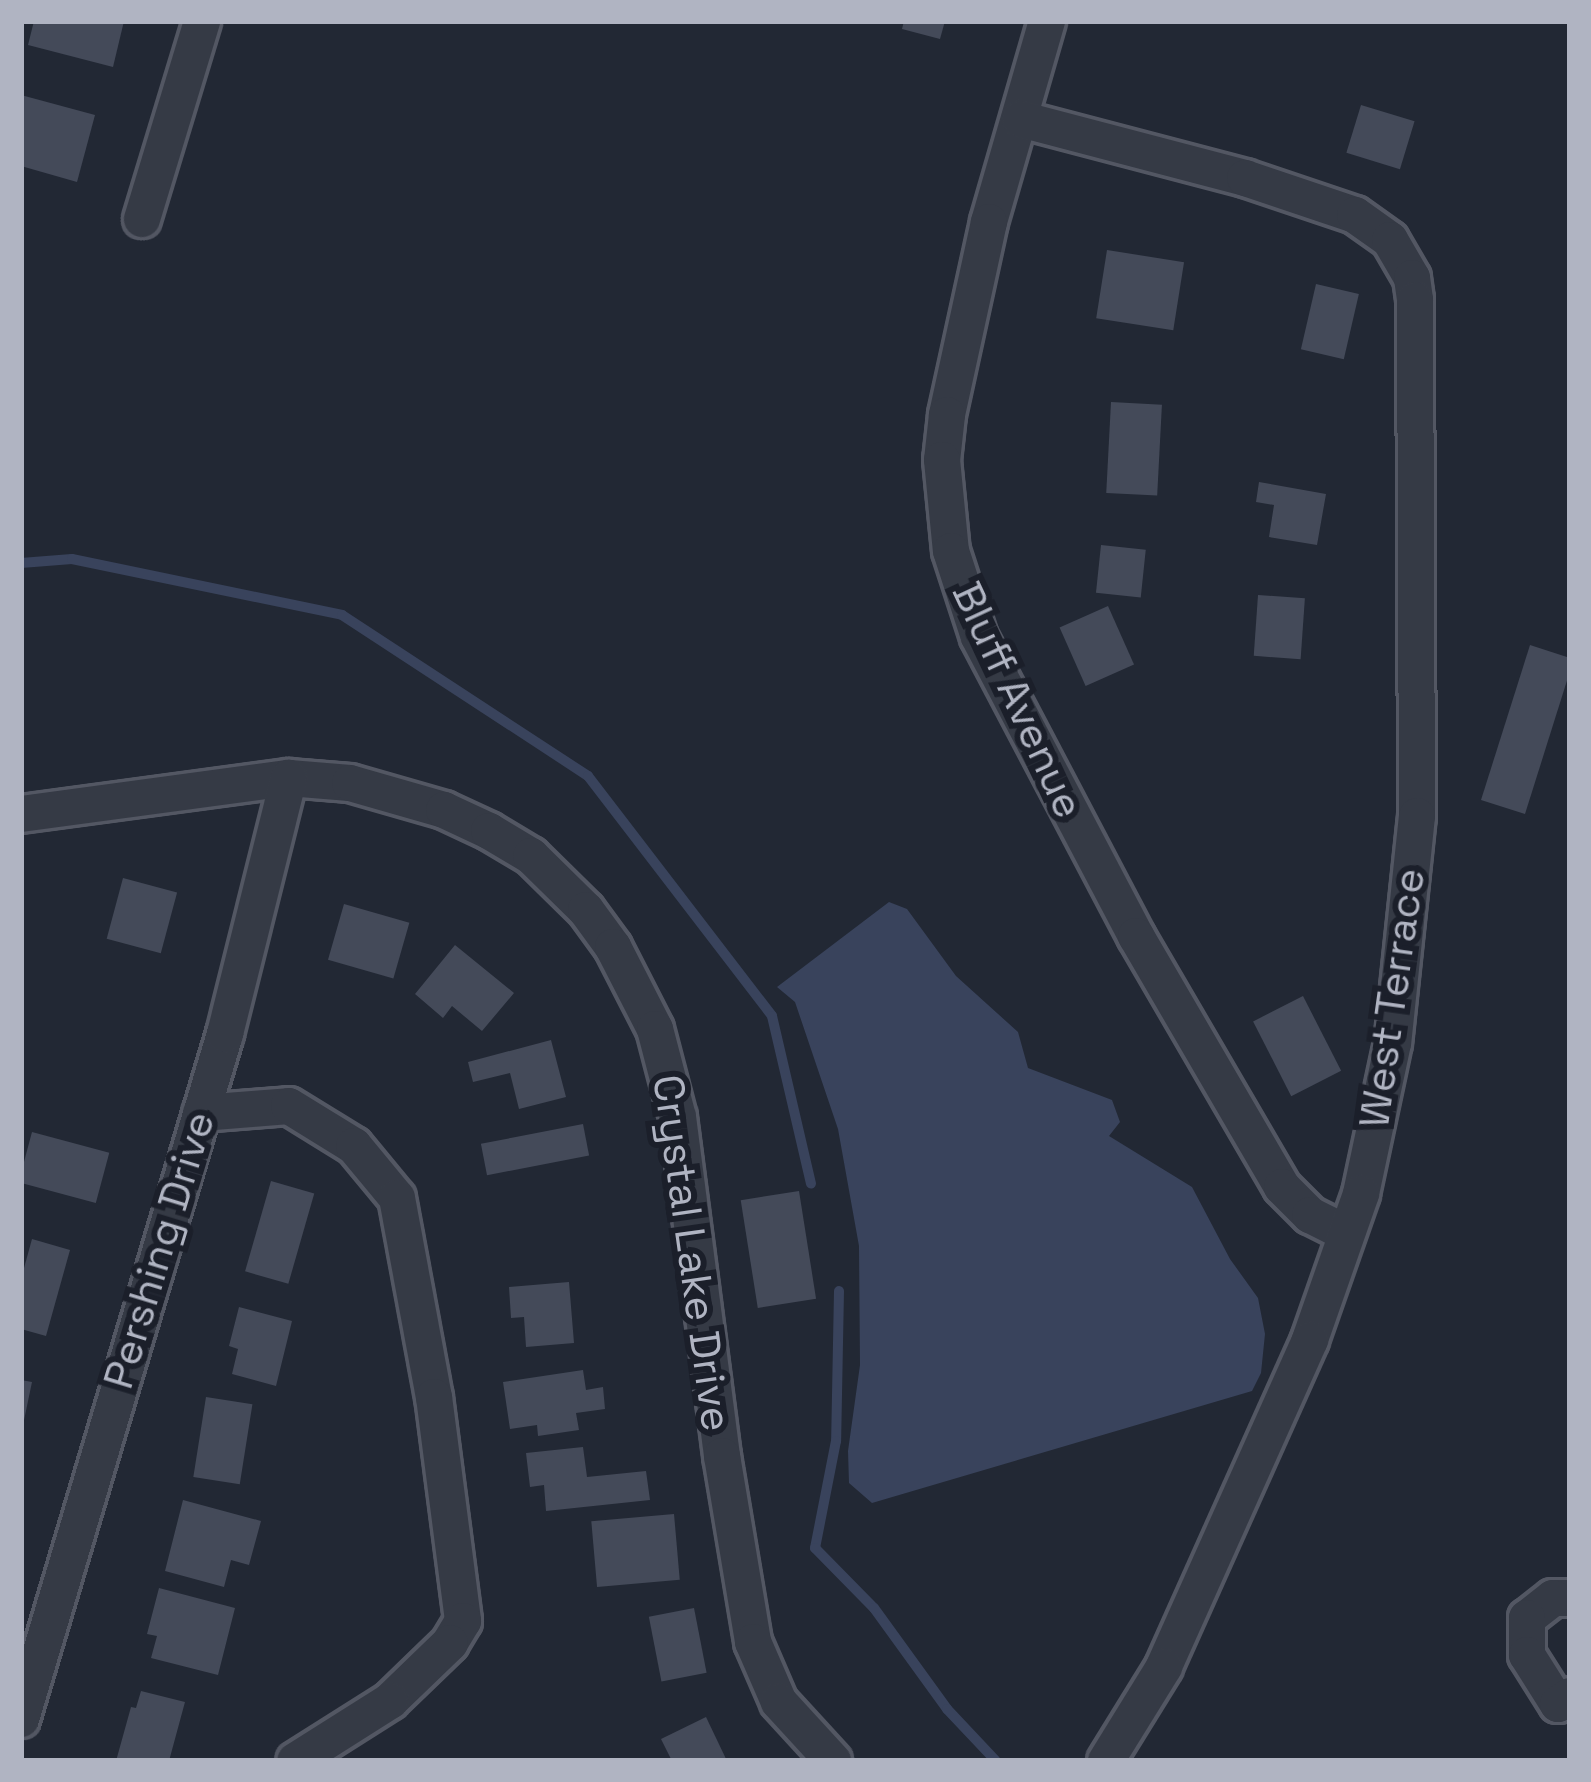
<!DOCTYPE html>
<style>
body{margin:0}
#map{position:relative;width:1591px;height:1782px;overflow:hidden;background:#222834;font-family:"Space Grotesk",sans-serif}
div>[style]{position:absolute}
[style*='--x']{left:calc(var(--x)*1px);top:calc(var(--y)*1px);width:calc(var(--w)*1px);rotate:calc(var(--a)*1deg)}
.water>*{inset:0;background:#39435c}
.stream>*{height:10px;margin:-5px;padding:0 5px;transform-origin:5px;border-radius:5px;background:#39435c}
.building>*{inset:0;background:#444a59;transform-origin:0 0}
.roads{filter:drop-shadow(3px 0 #535763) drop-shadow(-3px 0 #535763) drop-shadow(0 3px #535763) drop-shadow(0 -3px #535763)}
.minor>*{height:36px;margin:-18px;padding:0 18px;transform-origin:18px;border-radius:18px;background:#353a45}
span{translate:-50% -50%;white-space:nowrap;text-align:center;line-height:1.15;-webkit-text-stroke:12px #1b1f2a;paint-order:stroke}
.street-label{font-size:42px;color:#b0b4c2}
.frame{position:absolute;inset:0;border:24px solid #b0b4c2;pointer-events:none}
</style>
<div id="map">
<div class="water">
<div style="clip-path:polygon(889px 902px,907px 909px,956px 976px,1018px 1032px,1028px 1068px,1112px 1100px,1120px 1122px,1109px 1136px,1192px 1187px,1230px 1259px,1258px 1298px,1265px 1334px,1261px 1373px,1252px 1391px,872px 1503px,849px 1483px,848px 1451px,860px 1365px,859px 1246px,838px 1129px,795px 1002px,777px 987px)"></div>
</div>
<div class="stream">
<div style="--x:21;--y:563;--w:51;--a:-4.5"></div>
<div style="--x:72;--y:559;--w:276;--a:11.7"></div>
<div style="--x:342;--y:615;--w:294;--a:33.2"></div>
<div style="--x:588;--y:776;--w:302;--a:52.5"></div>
<div style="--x:772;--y:1016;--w:172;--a:76.9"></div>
<div style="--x:839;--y:1291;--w:150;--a:91.1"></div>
<div style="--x:836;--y:1441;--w:109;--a:101.1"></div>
<div style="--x:815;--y:1548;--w:84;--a:45.5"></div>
<div style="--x:874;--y:1608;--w:125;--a:54.1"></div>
<div style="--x:947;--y:1709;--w:71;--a:46.7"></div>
</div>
<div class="building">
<div style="clip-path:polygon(34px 21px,124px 21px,113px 67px,28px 45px)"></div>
<div style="clip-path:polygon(904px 21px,945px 21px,940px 39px,902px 29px)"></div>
<div style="clip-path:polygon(21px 95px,95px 115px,77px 182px,21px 166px)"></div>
<div style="left:1361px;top:105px;width:56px;height:50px;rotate:17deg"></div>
<div style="left:1107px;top:250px;width:78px;height:69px;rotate:9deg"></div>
<div style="left:1316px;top:284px;width:44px;height:67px;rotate:13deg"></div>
<div style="left:1111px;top:402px;width:51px;height:91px;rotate:3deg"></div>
<div style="clip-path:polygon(1259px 482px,1326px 494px,1317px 545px,1269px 537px,1274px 505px,1256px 502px)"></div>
<div style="left:1101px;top:545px;width:45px;height:48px;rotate:6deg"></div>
<div style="left:1258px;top:595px;width:47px;height:61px;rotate:4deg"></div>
<div style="left:1108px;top:606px;width:64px;height:53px;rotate:66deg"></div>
<div style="clip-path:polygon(1530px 645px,1570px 658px,1570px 671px,1525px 814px,1481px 800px)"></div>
<div style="left:123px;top:878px;width:56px;height:63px;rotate:15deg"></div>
<div style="left:344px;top:904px;width:68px;height:58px;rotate:16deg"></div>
<div style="clip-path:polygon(455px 945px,514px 993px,482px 1031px,452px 1006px,443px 1018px,415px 994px)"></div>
<div style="left:1303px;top:996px;width:84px;height:56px;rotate:63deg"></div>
<div style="clip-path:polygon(551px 1040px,566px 1097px,519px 1109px,510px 1073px,473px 1082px,468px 1062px)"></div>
<div style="left:583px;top:1124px;width:32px;height:104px;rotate:79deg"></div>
<div style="left:32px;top:1132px;width:80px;height:52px;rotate:15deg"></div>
<div style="left:271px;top:1181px;width:45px;height:94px;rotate:16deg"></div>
<div style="left:799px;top:1191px;width:109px;height:59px;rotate:81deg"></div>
<div style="clip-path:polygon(32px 1239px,70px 1250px,46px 1336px,21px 1329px,21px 1279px)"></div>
<div style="clip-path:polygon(569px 1282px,574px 1343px,526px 1347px,524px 1317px,511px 1318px,509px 1287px)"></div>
<div style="clip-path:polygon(239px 1307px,292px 1321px,276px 1386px,232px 1374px,238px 1349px,229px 1346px)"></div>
<div style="clip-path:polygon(583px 1370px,586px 1390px,603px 1387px,605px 1409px,576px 1413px,579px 1430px,538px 1436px,537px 1425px,510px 1429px,503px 1382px)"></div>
<div style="clip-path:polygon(21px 1380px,32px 1382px,23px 1425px,21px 1425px)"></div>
<div style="left:206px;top:1397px;width:47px;height:81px;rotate:9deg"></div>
<div style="clip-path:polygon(583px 1447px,587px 1477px,646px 1471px,650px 1500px,546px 1511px,544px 1485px,530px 1487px,526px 1453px)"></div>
<div style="clip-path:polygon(183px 1500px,261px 1521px,249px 1565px,231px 1560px,224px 1587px,165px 1571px)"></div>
<div style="left:674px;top:1514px;width:66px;height:83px;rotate:85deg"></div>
<div style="clip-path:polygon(159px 1588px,235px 1608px,218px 1675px,151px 1658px,157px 1636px,147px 1634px)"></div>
<div style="left:694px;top:1608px;width:66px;height:46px;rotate:79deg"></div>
<div style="clip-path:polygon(141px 1691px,185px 1702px,169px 1761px,116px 1761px,131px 1707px,136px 1708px)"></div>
<div style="clip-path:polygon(706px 1717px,727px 1761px,672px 1761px,661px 1739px)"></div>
</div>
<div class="roads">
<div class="minor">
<div style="--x:1047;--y:21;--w:209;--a:106.1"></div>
<div style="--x:989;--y:222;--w:198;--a:102.3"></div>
<div style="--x:947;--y:415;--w:45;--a:96.3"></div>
<div style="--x:942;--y:460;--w:91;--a:84.4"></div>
<div style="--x:951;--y:551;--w:90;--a:72"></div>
<div style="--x:979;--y:637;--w:338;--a:62.3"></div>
<div style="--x:1136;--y:936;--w:290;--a:59.8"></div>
<div style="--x:1282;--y:1187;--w:40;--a:45"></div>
<div style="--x:1310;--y:1215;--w:40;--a:26.6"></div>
<div style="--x:1020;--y:119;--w:233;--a:14.7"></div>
<div style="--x:1245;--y:178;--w:116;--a:18.6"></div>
<div style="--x:1355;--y:215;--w:43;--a:35.5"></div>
<div style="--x:1390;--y:240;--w:44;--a:59.9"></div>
<div style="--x:1412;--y:278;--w:22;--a:82"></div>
<div style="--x:1415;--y:300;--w:516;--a:89.78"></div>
<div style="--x:1417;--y:816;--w:228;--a:96"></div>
<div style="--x:1393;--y:1043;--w:154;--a:102"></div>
<div style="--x:1361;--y:1194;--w:155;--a:109.3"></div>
<div style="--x:1310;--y:1340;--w:358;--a:114.1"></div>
<div style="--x:1164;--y:1667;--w:110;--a:121.7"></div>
<div style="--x:142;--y:219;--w:207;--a:-73.1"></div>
<div style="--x:21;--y:814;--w:270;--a:-7.7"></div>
<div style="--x:289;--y:778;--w:61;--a:4.7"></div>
<div style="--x:350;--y:783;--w:98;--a:16"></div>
<div style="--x:444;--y:810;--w:50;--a:25"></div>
<div style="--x:489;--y:831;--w:49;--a:30.8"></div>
<div style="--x:531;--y:856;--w:77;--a:44.5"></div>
<div style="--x:586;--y:910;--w:46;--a:53.9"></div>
<div style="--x:613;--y:947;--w:92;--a:62.9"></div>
<div style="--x:655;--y:1029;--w:91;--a:75.4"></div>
<div style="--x:678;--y:1117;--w:342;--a:82.6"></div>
<div style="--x:722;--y:1456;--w:189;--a:80.5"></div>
<div style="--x:753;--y:1642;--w:65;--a:66.6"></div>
<div style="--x:779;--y:1702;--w:80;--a:47.5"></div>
<div style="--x:201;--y:1113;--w:88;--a:-4.5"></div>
<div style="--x:289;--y:1106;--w:76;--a:31.6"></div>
<div style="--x:354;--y:1146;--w:67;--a:50.4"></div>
<div style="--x:397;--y:1198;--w:202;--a:79.5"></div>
<div style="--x:434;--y:1397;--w:226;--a:82.6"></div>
<div style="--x:463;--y:1621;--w:26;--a:121"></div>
<div style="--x:450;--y:1643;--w:83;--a:136"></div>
<div style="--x:390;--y:1701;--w:112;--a:147.7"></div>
<div style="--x:1570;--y:1598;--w:17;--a:180"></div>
<div style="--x:1553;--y:1598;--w:33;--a:142"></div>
<div style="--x:1527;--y:1618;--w:37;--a:90"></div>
<div style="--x:1527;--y:1655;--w:58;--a:57.7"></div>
<div style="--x:1558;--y:1704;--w:14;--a:-34"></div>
<div style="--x:21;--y:1719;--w:715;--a:-73.42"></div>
<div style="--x:225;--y:1034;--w:264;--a:-76"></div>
</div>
</div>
<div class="street-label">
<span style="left:1018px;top:700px;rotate:65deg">Bluff Avenue</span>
<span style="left:1392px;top:998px;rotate:-82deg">West Terrace</span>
<span style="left:159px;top:1250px;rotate:-73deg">Pershing Drive</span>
<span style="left:692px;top:1253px;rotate:82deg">Crystal Lake Drive</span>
</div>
<div class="frame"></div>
</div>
